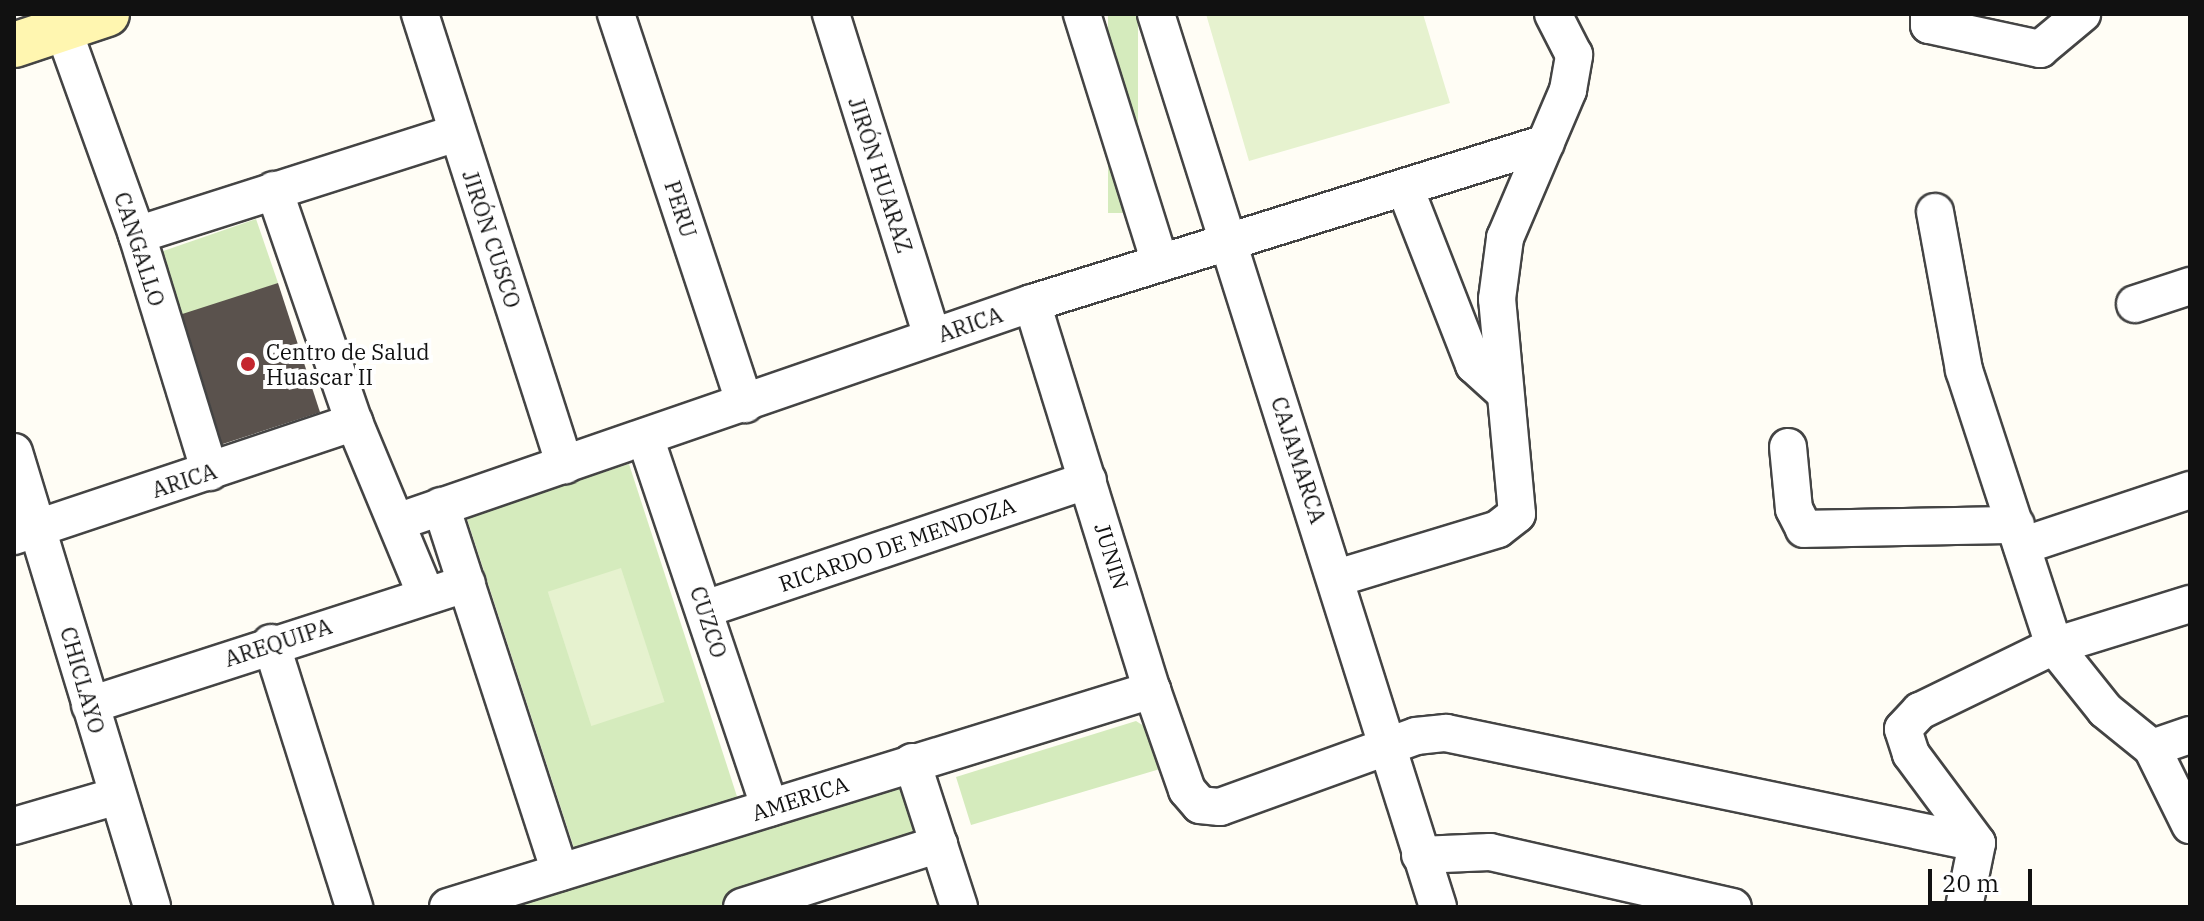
<!DOCTYPE html>
<meta charset="utf-8">
<style>
body{margin:0}
#map{position:relative;width:2204px;height:921px;overflow:hidden;background:#fffdf5;font-family:"IBM Plex Serif",serif}
div>[style]{position:absolute}
[style*='--x']{left:calc(var(--x)*1px);top:calc(var(--y)*1px);width:calc(var(--w)*1px);rotate:calc(var(--a)*1deg)}
.green>*{inset:0;background:#d5ebbd;transform-origin:0 0}
.pitch>*{inset:0;background:#e6f2cf;transform-origin:0 0}
.building>*{inset:0;background:#5a524d;transform-origin:0 0}
.roads{filter:drop-shadow(2px 0 #444) drop-shadow(-2px 0 #444) drop-shadow(0 2px #444) drop-shadow(0 -2px #444)}
.street>*{height:36px;margin:-18px;padding:0 18px;transform-origin:18px;border-radius:18px;background:#fff}
.secondary>*{height:44px;margin:-22px;padding:0 22px;transform-origin:22px;border-radius:22px;background:#fff6b0}
.dots>*{width:22px;height:22px;translate:-50% -50%;box-sizing:border-box;border:4px solid #fff;border-radius:50%}
span{translate:-50% -50%;white-space:nowrap;text-align:center;line-height:1.15;-webkit-text-stroke:8px #fff;paint-order:stroke}
.street-label{font-size:22px;color:#111}
.poi-label{font-size:22px;color:#111}
.left{translate:0 -50%;text-align:left}
.frame{position:absolute;inset:0;border:16px solid #111;pointer-events:none}
.scale{position:absolute;left:1928px;top:869px;width:104px;height:36px;box-sizing:border-box;border:4px solid #111;border-top:0;padding-left:10px;font-size:24px;line-height:28px;white-space:nowrap;color:#111;-webkit-text-stroke:6px #fff;paint-order:stroke}
</style>
<div id="map">
<div class="green">
<div style="left:1108px;top:14px;width:30px;height:199px"></div>
<div style="left:256px;top:219px;width:68px;height:108px;rotate:71deg"></div>
<div style="left:629px;top:464px;width:354px;height:171px;rotate:72deg"></div>
<div style="clip-path:polygon(1136px 721px,1147px 728px,1160px 769px,971px 825px,956px 777px)"></div>
<div style="clip-path:polygon(906px 785px,928px 859px,774px 907px,513px 907px)"></div>
</div>
<div class="pitch">
<div style="clip-path:polygon(1206px 14px,1423px 14px,1450px 103px,1249px 161px)"></div>
<div style="left:621px;top:568px;width:141px;height:77px;rotate:72deg"></div>
</div>
<div class="building">
<div style="left:278px;top:283px;width:136px;height:108px;rotate:72deg"></div>
</div>
<div class="roads">
<div class="street">
<div style="--x:420;--y:14;--w:474;--a:72.2"></div>
<div style="--x:616;--y:14;--w:411;--a:71.7"></div>
<div style="--x:831;--y:14;--w:337;--a:72.6"></div>
<div style="--x:1082;--y:14;--w:261;--a:72.6"></div>
<div style="--x:1156;--y:14;--w:936;--a:72.47"></div>
<div style="--x:1929;--y:14;--w:11;--a:90"></div>
<div style="--x:1929;--y:25;--w:114;--a:12.2"></div>
<div style="--x:2040;--y:49;--w:55;--a:-39.8"></div>
<div style="--x:63;--y:29;--w:219;--a:70.2"></div>
<div style="--x:137;--y:235;--w:248;--a:72.9"></div>
<div style="--x:1405;--y:188;--w:190;--a:68.7"></div>
<div style="--x:1474;--y:365;--w:42;--a:42.1"></div>
<div style="--x:274;--y:190;--w:245;--a:71"></div>
<div style="--x:354;--y:422;--w:187;--a:67.4"></div>
<div style="--x:1935;--y:212;--w:161;--a:79.6"></div>
<div style="--x:1964;--y:370;--w:290;--a:71.9"></div>
<div style="--x:2054;--y:646;--w:82;--a:51.4"></div>
<div style="--x:2105;--y:710;--w:60;--a:39"></div>
<div style="--x:2152;--y:748;--w:86;--a:63.7"></div>
<div style="--x:137;--y:235;--w:336;--a:-17.7"></div>
<div style="--x:1032;--y:303;--w:405;--a:72.8"></div>
<div style="--x:1152;--y:690;--w:106;--a:70.7"></div>
<div style="--x:1187;--y:790;--w:20;--a:49"></div>
<div style="--x:1200;--y:805;--w:20;--a:6"></div>
<div style="--x:1220;--y:807;--w:208;--a:-19.9"></div>
<div style="--x:1416;--y:736;--w:30;--a:-6"></div>
<div style="--x:1446;--y:733;--w:542;--a:11.7"></div>
<div style="--x:2135;--y:304;--w:58;--a:-18.1"></div>
<div style="--x:645;--y:437;--w:391;--a:71.4"></div>
<div style="--x:1788;--y:447;--w:62;--a:84.5"></div>
<div style="--x:1794;--y:509;--w:22;--a:63"></div>
<div style="--x:1804;--y:529;--w:212;--a:-1.1"></div>
<div style="--x:14;--y:452;--w:475;--a:73.1"></div>
<div style="--x:441;--y:506;--w:385;--a:72"></div>
<div style="--x:400;--y:521;--w:669;--a:-19.03"></div>
<div style="--x:1032;--y:303;--w:538;--a:-17.29"></div>
<div style="--x:14;--y:536;--w:359;--a:-18.5"></div>
<div style="--x:2022;--y:546;--w:177;--a:-18.4"></div>
<div style="--x:1337;--y:578;--w:168;--a:-16.9"></div>
<div style="--x:1498;--y:529;--w:24;--a:-38"></div>
<div style="--x:1517;--y:514;--w:216;--a:-95.3"></div>
<div style="--x:1497;--y:299;--w:62;--a:-82.5"></div>
<div style="--x:1505;--y:238;--w:161;--a:-66.9"></div>
<div style="--x:1568;--y:90;--w:36;--a:-80"></div>
<div style="--x:1574;--y:55;--w:46;--a:-117.1"></div>
<div style="--x:705;--y:609;--w:404;--a:-18.6"></div>
<div style="--x:271;--y:643;--w:277;--a:72.5"></div>
<div style="--x:90;--y:705;--w:396;--a:-17.9"></div>
<div style="--x:2152;--y:748;--w:40;--a:-18.9"></div>
<div style="--x:912;--y:762;--w:152;--a:72"></div>
<div style="--x:14;--y:826;--w:107;--a:-16.2"></div>
<div style="--x:1420;--y:855;--w:70;--a:-2.5"></div>
<div style="--x:1490;--y:852;--w:249;--a:12.8"></div>
<div style="--x:448;--y:907;--w:737;--a:-17.13"></div>
<div style="--x:742;--y:907;--w:207;--a:-17.7"></div>
<div style="--x:1964;--y:907;--w:65;--a:-78.5"></div>
<div style="--x:1977;--y:843;--w:111;--a:-126.6"></div>
<div style="--x:1911;--y:754;--w:26;--a:-108"></div>
<div style="--x:1903;--y:729;--w:25;--a:-47"></div>
<div style="--x:1920;--y:711;--w:149;--a:-25.9"></div>
<div style="--x:2054;--y:646;--w:142;--a:-17.2"></div>
</div>
<div class="secondary">
<div style="--x:14;--y:45;--w:98;--a:-18.4"></div>
</div>
</div>
<div class="dots">
<div style="left:248px;top:364px;background:#c4262e"></div>
</div>
<div class="street-label">
<span style="left:881px;top:175px;rotate:72deg">JIRÓN HUARAZ</span>
<span style="left:681px;top:209px;rotate:72deg">PERU</span>
<span style="left:492px;top:239px;rotate:72deg">JIRÓN CUSCO</span>
<span style="left:140px;top:249px;rotate:72deg">CANGALLO</span>
<span style="left:970px;top:324px;rotate:-19deg">ARICA</span>
<span style="left:1299px;top:460px;rotate:72deg">CAJAMARCA</span>
<span style="left:184px;top:480px;rotate:-18deg">ARICA</span>
<span style="left:897px;top:544px;rotate:-19deg">RICARDO DE MENDOZA</span>
<span style="left:1112px;top:556px;rotate:73deg">JUNIN</span>
<span style="left:709px;top:622px;rotate:72deg">CUZCO</span>
<span style="left:278px;top:642px;rotate:-18deg">AREQUIPA</span>
<span style="left:83px;top:680px;rotate:74deg">CHICLAYO</span>
<span style="left:800px;top:798px;rotate:-18deg">AMERICA</span>
</div>
<div class="poi-label">
<span class="left" style="left:266px;top:364px">Centro de Salud<br>Huascar II</span>
</div>
<div class="frame"></div>
<div class="scale">20 m</div>
</div>
